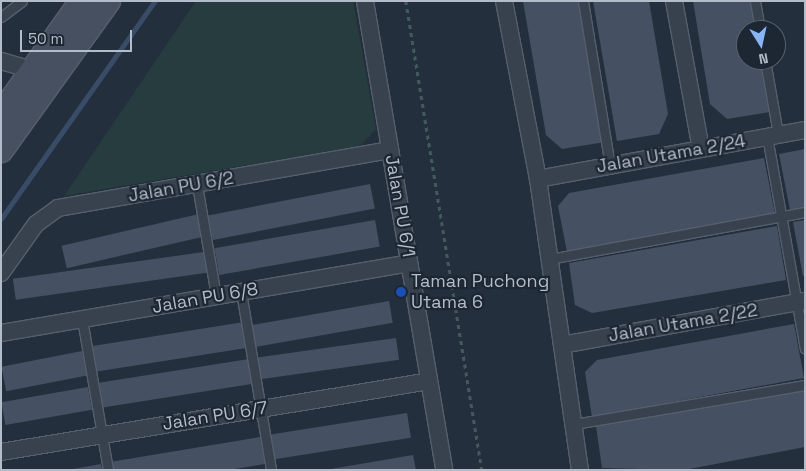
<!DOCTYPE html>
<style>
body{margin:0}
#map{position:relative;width:806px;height:471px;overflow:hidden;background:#242f3e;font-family:"Space Grotesk",sans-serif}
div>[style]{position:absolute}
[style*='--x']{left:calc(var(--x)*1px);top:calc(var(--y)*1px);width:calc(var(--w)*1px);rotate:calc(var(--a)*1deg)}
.green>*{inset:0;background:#263c3f}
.stream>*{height:4.5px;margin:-2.25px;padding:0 2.25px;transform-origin:2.25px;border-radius:2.25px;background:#394c67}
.building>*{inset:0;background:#455162;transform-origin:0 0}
.path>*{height:2.5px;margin-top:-1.25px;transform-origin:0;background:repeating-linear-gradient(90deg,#44595c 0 4px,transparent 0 8px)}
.roads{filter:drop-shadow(1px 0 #565f6c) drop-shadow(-1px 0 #565f6c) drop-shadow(0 1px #565f6c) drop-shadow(0 -1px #565f6c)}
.lane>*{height:9px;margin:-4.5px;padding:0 4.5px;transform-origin:4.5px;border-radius:4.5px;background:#38414e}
.street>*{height:16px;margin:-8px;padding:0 8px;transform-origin:8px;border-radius:8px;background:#38414e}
.secondary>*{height:24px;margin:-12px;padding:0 12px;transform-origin:12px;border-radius:12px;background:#465061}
.dots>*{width:14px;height:14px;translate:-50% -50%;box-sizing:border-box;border:2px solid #1d2633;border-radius:50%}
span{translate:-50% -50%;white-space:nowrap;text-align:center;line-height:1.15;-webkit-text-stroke:4.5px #1d2633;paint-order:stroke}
.street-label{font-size:18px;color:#b4bcc9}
.poi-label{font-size:18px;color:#b4bcc9}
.left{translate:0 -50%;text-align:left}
.frame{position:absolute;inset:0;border:2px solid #b4bcc9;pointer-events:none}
.north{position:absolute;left:736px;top:20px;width:50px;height:50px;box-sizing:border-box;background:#1d2633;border:1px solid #59626f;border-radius:50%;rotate:170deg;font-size:14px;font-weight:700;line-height:20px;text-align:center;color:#b4bcc9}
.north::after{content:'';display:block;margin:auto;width:18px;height:22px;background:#8ab4f8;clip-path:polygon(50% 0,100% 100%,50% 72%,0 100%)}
.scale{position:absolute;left:20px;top:30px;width:112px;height:22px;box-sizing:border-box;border:2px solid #b4bcc9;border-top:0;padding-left:6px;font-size:15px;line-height:18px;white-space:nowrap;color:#b4bcc9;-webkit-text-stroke:4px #1d2633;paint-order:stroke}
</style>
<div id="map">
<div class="green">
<div style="clip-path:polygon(196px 1px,353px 1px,376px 129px,360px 146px,64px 196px)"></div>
</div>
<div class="stream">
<div style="--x:1;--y:219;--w:267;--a:-54.8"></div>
</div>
<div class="building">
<div style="clip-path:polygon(523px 1px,581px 1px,605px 142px,562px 149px,546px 135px)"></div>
<div style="clip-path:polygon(593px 1px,649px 1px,668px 114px,659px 134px,617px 141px)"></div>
<div style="clip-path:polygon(693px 1px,750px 1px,755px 30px,746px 30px,746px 60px,761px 60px,770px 112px,727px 119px,710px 104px)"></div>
<div style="clip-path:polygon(805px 149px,805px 208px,790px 210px,779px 154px)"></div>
<div style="clip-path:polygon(764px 158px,775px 214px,567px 252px,558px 206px,569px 193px)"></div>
<div style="left:370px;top:184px;width:25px;height:165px;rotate:79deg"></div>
<div style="left:199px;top:214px;width:23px;height:141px;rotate:77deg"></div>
<div style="left:375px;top:220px;width:27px;height:163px;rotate:80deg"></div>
<div style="clip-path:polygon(805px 220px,805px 276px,803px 276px,793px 222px)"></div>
<div style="clip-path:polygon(777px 226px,786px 280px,592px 313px,575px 305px,569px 263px)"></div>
<div style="left:204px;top:252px;width:21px;height:193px;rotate:82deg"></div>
<div style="left:389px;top:301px;width:22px;height:140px;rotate:80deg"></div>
<div style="left:244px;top:322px;width:26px;height:153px;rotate:81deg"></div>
<div style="clip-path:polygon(794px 324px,804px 378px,592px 417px,585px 372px,597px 360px)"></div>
<div style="left:396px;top:338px;width:22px;height:140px;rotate:82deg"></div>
<div style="left:82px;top:351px;width:25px;height:82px;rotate:79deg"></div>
<div style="left:249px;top:359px;width:25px;height:152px;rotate:81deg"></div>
<div style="left:88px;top:387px;width:23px;height:88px;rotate:80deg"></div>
<div style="clip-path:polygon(805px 390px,805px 447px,684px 470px,602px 468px,596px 426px)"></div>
<div style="left:407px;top:413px;width:25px;height:138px;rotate:81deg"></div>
<div style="clip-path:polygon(260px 437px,265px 464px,228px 470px,111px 470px,110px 462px)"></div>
<div style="clip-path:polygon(413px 455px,416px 470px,331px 470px,331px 469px)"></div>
<div style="clip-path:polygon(101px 464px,102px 470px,73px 470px,73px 469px)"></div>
</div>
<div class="path">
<div style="--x:406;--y:1;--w:475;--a:80.8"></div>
</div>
<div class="roads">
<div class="lane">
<div style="--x:583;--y:1;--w:166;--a:80.7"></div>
<div style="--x:755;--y:1;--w:29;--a:80"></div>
<div style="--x:1;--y:17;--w:26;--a:-37"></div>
<div style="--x:765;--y:60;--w:75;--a:80"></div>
<div style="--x:767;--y:136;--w:216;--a:79.9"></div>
<div style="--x:197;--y:185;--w:113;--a:80.3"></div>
<div style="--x:549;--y:259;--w:260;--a:-10.4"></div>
<div style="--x:241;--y:292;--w:181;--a:80.4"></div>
<div style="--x:82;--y:319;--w:153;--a:80.2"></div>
<div style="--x:574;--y:424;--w:234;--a:-9.6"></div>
</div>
<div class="street">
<div style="--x:365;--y:1;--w:476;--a:80.4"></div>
<div style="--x:504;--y:1;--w:181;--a:79.2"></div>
<div style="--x:538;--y:179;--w:294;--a:81.8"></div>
<div style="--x:674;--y:1;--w:150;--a:79.7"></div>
<div style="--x:1;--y:61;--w:33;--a:16"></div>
<div style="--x:538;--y:179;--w:271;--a:-10.4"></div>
<div style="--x:1;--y:273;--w:60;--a:-54.5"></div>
<div style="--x:36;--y:224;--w:27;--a:-36"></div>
<div style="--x:58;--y:208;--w:337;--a:-9.9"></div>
<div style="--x:1;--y:333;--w:414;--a:-9.7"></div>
<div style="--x:562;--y:345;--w:247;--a:-10.3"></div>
<div style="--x:1;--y:452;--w:434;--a:-9.4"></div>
</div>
<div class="secondary">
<div style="--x:1;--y:115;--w:140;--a:-54.6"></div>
<div style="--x:1;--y:150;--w:183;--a:-54.3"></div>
</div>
</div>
<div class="dots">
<div style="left:401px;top:292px;background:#1a4fb4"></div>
</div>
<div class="street-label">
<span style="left:671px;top:154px;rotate:-10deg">Jalan Utama 2/24</span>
<span style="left:181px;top:187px;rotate:-10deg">Jalan PU 6/2</span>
<span style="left:400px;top:206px;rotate:80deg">Jalan PU 6/1</span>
<span style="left:205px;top:298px;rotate:-10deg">Jalan PU 6/8</span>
<span style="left:683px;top:323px;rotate:-10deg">Jalan Utama 2/22</span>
<span style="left:215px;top:416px;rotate:-9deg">Jalan PU 6/7</span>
</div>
<div class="poi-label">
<span class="left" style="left:411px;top:292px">Taman Puchong<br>Utama 6</span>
</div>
<div class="frame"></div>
<div class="north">N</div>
<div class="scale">50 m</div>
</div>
